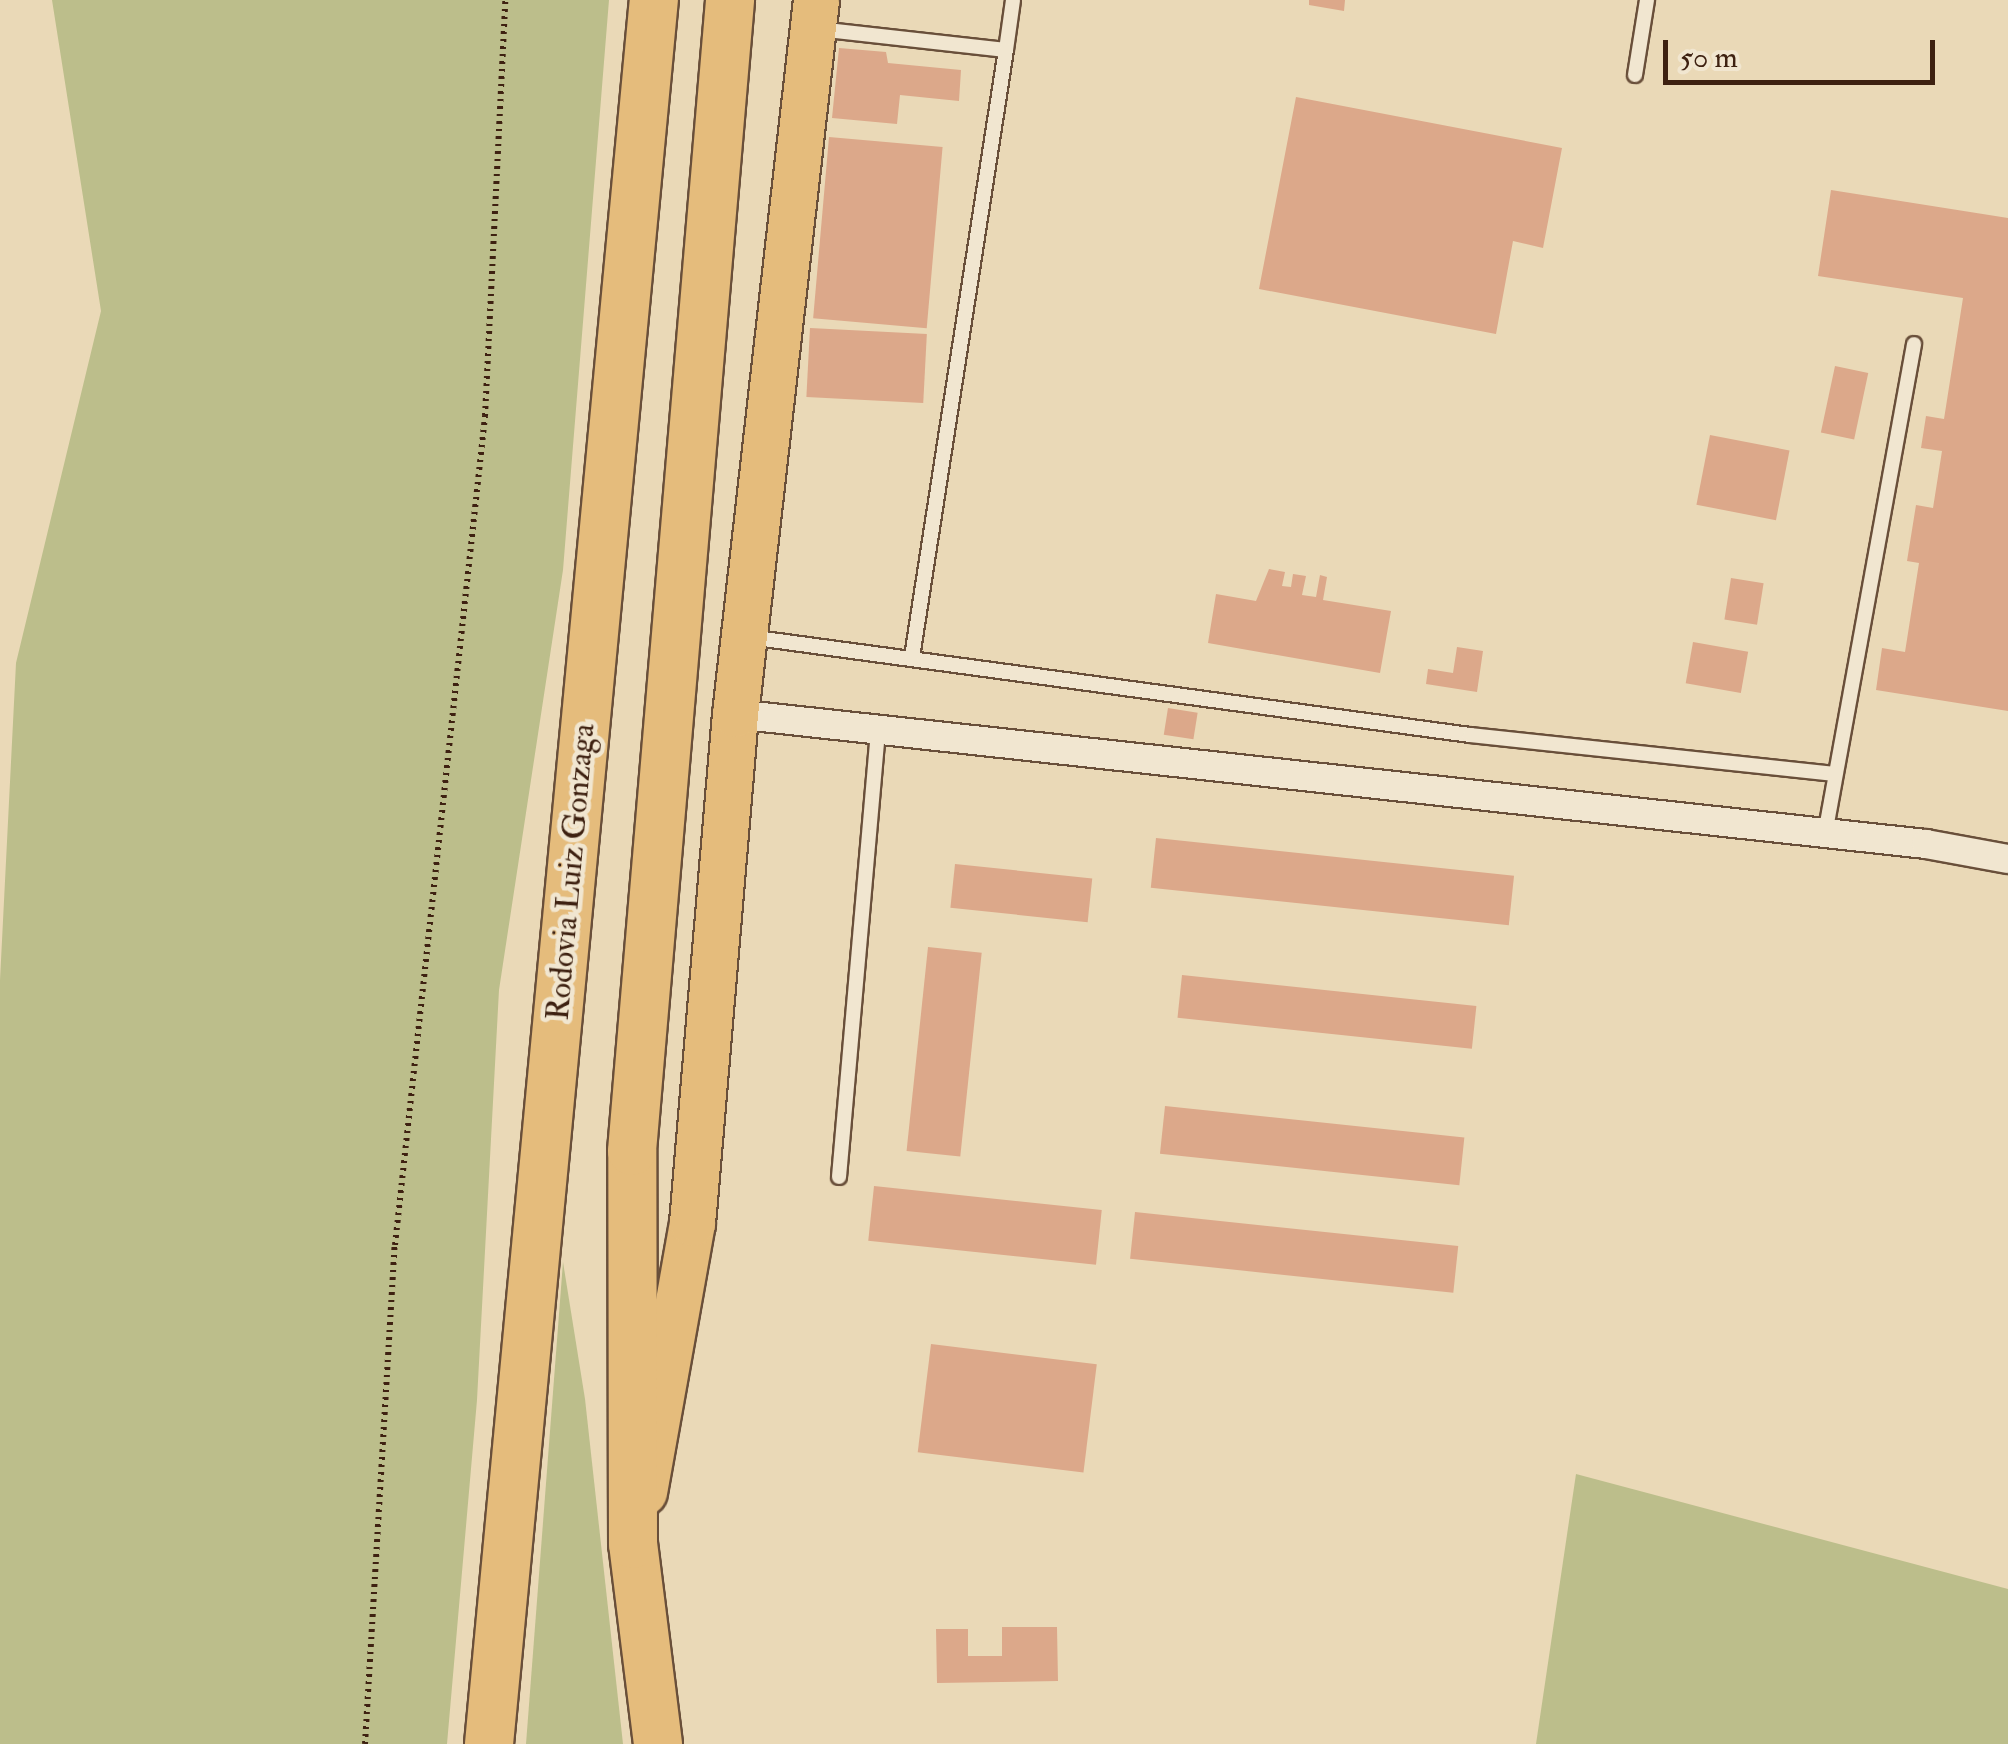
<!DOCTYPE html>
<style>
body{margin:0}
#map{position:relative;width:2008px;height:1744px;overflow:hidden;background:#ead9b7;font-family:"IM FELL Double Pica",serif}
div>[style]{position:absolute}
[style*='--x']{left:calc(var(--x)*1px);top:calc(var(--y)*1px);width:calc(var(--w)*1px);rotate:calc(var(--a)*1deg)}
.green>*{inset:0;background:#bcbe8b}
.building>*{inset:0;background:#dca88a;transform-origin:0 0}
.path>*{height:6px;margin-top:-3px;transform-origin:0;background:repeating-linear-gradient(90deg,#3e2111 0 2.5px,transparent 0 7.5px)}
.roads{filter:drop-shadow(2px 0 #694f3a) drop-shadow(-2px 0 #694f3a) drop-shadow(0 2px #694f3a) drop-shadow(0 -2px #694f3a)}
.service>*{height:14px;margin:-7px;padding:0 7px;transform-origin:7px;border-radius:7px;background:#f1e6d0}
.minor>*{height:28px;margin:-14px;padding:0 14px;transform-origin:14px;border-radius:14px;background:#f1e6d0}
.primary>*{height:45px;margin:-22.5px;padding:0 22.5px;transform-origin:22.5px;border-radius:22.5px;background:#e5bc7c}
.trunk>*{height:48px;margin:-24px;padding:0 24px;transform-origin:24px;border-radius:24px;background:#e5bc7c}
span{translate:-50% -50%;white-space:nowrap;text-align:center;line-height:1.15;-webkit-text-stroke:9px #f1e6d0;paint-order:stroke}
.street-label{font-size:32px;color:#3e2111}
.scale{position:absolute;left:1663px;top:40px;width:272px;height:45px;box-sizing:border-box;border:5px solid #3e2111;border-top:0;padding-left:12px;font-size:30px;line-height:35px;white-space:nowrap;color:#3e2111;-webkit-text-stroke:8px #f1e6d0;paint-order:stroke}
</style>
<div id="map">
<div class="green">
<div style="clip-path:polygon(52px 0,609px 0,563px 570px,499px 990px,477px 1400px,447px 1744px,0 1744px,0 980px,16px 663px,101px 311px)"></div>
<div style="clip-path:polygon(563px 1262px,585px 1399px,623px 1744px,526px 1744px)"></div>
<div style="clip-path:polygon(1576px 1474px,2008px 1589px,2008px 1744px,1536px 1744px)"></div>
</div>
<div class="building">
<div style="clip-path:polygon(1309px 0,1345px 0,1344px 11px,1309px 5px)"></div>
<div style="clip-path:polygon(839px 48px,886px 52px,888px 63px,961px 70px,959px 101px,900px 95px,897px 124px,832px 118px)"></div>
<div style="clip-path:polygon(1296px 97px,1562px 148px,1543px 248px,1513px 241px,1496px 334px,1259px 289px)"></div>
<div style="left:829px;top:137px;width:114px;height:182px;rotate:5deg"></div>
<div style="clip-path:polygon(1831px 190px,2008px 218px,2008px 711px,1876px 690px,1882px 648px,1905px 652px,1919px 563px,1907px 561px,1916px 505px,1933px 508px,1942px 451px,1921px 448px,1926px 416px,1944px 419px,1963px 298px,1818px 276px)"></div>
<div style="left:810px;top:328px;width:117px;height:69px;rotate:3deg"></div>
<div style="left:1835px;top:366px;width:34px;height:68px;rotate:12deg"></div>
<div style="left:1710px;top:435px;width:81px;height:71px;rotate:11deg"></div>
<div style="clip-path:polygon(1269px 569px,1285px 572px,1282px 586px,1291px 587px,1293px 574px,1306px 576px,1302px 595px,1316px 597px,1320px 575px,1327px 577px,1323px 600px,1391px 611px,1380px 673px,1208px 643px,1216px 594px,1256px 601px)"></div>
<div style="left:1731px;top:578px;width:33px;height:42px;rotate:9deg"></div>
<div style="left:1693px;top:642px;width:56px;height:42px;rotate:10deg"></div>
<div style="clip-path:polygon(1457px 647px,1483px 651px,1477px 692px,1426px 684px,1428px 669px,1453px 673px)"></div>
<div style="left:1168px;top:708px;width:30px;height:27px;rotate:9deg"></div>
<div style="left:1156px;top:838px;width:360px;height:50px;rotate:6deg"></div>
<div style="left:955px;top:864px;width:138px;height:44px;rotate:6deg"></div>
<div style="left:928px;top:947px;width:54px;height:205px;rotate:6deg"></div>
<div style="left:1182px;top:975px;width:296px;height:43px;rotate:6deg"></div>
<div style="left:1165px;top:1106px;width:301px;height:48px;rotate:6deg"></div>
<div style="left:874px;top:1186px;width:229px;height:55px;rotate:6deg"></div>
<div style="left:1135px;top:1212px;width:325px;height:47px;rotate:6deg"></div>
<div style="left:931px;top:1344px;width:167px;height:109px;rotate:7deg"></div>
<div style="clip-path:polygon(1002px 1627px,1057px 1627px,1058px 1681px,937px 1683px,936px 1629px,968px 1629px,968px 1656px,1002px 1656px)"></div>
</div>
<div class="path">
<div style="--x:365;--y:1744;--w:500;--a:-86.6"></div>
<div style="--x:395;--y:1245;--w:834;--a:-83.8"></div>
<div style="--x:485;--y:416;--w:416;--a:-87.2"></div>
</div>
<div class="roads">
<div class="service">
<div style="--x:818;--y:29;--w:189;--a:6.4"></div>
<div style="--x:1006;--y:50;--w:50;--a:-82"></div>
<div style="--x:1635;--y:75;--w:76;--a:-80.9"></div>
<div style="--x:749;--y:637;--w:728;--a:7.74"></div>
<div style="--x:1470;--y:735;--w:367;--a:6.1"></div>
<div style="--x:912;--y:657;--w:614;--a:-81.2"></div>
<div style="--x:1825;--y:834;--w:498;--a:-79.7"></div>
<div style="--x:839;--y:1177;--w:450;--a:-85"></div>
</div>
<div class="minor">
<div style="--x:735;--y:714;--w:1198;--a:6.23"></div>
<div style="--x:1926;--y:844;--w:83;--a:10.4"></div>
</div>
<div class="primary">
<div style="--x:644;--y:1492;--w:273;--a:-79.9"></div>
<div style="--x:692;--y:1223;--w:511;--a:-85.17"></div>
<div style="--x:735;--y:714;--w:719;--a:-83.53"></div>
</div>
<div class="trunk">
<div style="--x:489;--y:1744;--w:1752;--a:-84.6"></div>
<div style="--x:658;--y:1744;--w:202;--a:-97.1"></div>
<div style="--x:633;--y:1544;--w:393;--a:-90.1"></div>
<div style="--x:632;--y:1151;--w:1155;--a:-85.13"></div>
</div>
</div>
<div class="street-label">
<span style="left:571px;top:872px;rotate:-85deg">Rodovia Luiz Gonzaga</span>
</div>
<div class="scale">50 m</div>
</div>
